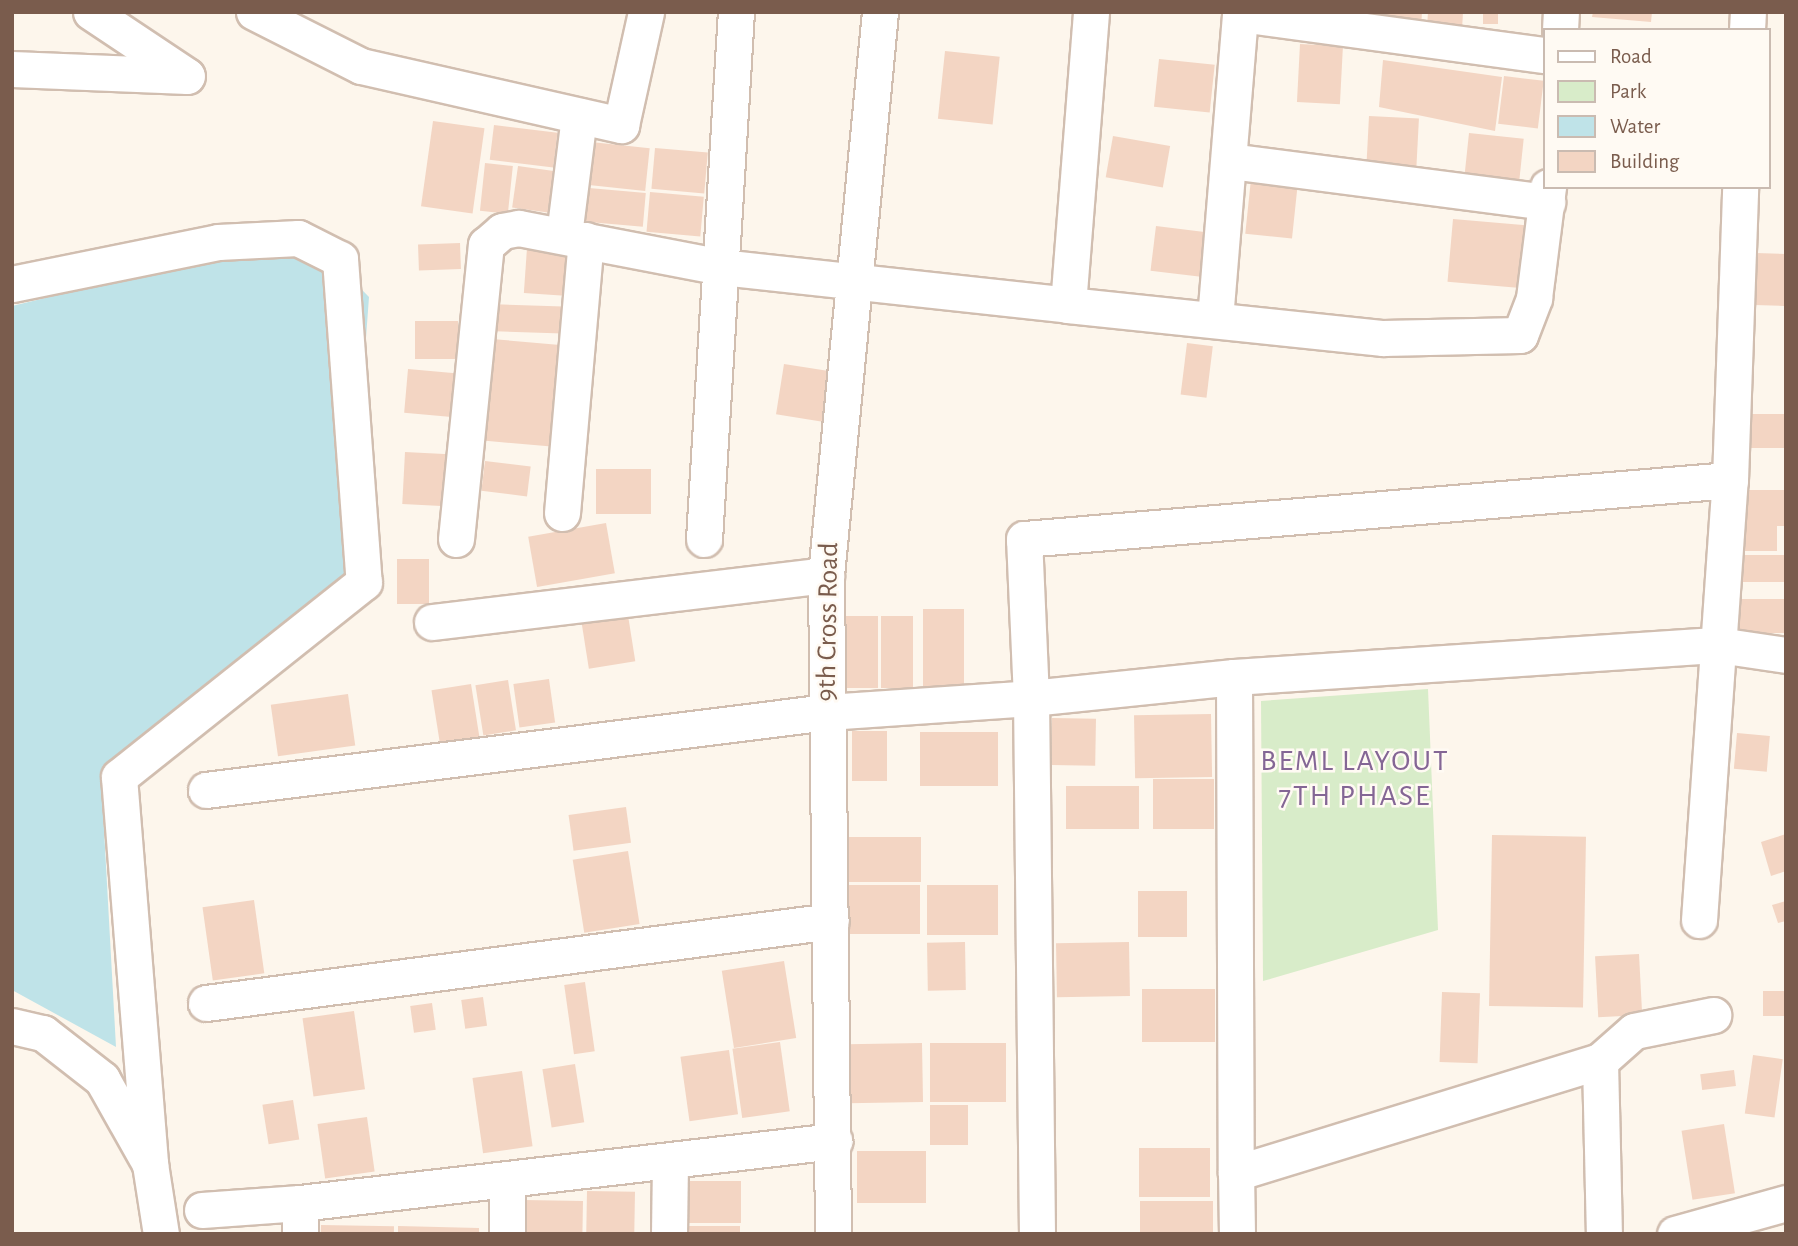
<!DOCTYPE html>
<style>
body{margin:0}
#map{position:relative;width:1798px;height:1246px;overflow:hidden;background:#fdf6ec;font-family:"Alegreya Sans",sans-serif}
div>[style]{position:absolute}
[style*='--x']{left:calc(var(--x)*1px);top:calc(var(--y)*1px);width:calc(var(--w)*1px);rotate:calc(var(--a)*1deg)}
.green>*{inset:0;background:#d8ecc9}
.water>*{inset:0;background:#bfe3e8}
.building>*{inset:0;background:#f3d5c3;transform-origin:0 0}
.roads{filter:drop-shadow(2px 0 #d1beb0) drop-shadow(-2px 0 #d1beb0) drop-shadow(0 2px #d1beb0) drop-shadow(0 -2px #d1beb0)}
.minor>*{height:35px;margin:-17.5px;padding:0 17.5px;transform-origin:17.5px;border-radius:17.5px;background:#fff}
span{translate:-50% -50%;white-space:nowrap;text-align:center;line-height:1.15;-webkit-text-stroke:5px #fffaf3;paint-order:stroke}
.street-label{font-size:28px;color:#7a5c4d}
.neighbourhood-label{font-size:30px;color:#846695;letter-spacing:2px}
.frame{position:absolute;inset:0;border:14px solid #7a5c4d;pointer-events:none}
.legend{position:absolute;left:1543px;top:28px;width:228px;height:161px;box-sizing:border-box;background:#fffaf3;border:2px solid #cabbb1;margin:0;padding:9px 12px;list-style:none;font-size:21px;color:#7a5c4d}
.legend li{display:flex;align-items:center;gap:14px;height:35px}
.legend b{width:35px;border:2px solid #cabbb1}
</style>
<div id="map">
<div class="green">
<div style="clip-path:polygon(1428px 689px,1438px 930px,1263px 981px,1261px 701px)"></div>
</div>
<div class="water">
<div style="clip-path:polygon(308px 235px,369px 297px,348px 584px,101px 775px,116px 1047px,12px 990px,12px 306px)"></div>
</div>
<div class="building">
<div style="clip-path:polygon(1384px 12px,1422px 12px,1421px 29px,1383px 25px)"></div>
<div style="clip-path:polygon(1428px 12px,1463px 12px,1462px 30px,1427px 27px)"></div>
<div style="left:1483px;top:12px;width:15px;height:12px"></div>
<div style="clip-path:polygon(1593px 12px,1652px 12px,1651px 22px,1592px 17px)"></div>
<div style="left:1300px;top:44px;width:43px;height:58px;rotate:3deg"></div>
<div style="left:945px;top:51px;width:55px;height:68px;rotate:6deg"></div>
<div style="left:1159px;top:59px;width:56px;height:48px;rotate:6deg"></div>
<div style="clip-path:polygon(1383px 60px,1502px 77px,1495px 131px,1379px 107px)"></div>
<div style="left:1504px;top:76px;width:40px;height:48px;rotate:7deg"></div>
<div style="left:1369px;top:116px;width:50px;height:57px;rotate:3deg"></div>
<div style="left:433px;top:121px;width:52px;height:86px;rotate:8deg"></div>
<div style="left:494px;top:125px;width:64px;height:35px;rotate:7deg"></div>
<div style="left:1469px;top:133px;width:55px;height:54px;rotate:6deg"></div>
<div style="left:1113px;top:136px;width:58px;height:42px;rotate:10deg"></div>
<div style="left:591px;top:142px;width:59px;height:43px;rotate:6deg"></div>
<div style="left:655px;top:148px;width:53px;height:41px;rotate:5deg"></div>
<div style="left:485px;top:163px;width:28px;height:48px;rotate:6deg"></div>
<div style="left:518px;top:166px;width:36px;height:42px;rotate:8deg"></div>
<div style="left:1251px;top:179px;width:47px;height:55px;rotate:6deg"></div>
<div style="left:589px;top:188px;width:57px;height:34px;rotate:5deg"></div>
<div style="left:650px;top:192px;width:54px;height:40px;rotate:5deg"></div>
<div style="left:1453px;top:219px;width:73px;height:63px;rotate:5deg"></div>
<div style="left:1156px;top:226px;width:57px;height:45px;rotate:7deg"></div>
<div style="left:460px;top:243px;width:26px;height:42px;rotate:88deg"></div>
<div style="left:527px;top:248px;width:52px;height:45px;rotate:4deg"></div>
<div style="left:1756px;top:253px;width:30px;height:52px;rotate:2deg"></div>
<div style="left:489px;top:304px;width:82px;height:27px;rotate:2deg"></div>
<div style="left:415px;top:321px;width:43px;height:38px"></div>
<div style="left:492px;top:339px;width:80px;height:102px;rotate:5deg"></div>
<div style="left:1187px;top:343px;width:26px;height:52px;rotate:7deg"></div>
<div style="left:784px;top:364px;width:55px;height:51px;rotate:9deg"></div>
<div style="left:408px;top:369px;width:56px;height:44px;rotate:5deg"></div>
<div style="left:1746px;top:414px;width:40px;height:34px"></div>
<div style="left:405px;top:452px;width:54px;height:52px;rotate:3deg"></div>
<div style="left:485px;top:461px;width:46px;height:30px;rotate:7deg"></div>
<div style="left:596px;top:469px;width:55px;height:45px"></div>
<div style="clip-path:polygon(1738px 490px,1786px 490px,1786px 526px,1777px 526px,1777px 551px,1740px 551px)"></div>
<div style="left:606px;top:523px;width:51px;height:79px;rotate:80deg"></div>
<div style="left:1735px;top:555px;width:51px;height:27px"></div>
<div style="left:397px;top:559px;width:32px;height:45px"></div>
<div style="left:1786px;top:599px;width:34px;height:52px;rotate:90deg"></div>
<div style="left:627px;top:609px;width:53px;height:47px;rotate:81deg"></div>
<div style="left:923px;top:609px;width:41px;height:77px"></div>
<div style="left:841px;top:616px;width:37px;height:72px"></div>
<div style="left:881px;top:616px;width:32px;height:72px"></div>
<div style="left:549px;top:679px;width:44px;height:36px;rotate:82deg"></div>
<div style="left:508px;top:680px;width:51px;height:33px;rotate:81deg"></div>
<div style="left:471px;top:684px;width:54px;height:40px;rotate:81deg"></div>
<div style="left:348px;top:694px;width:52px;height:78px;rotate:82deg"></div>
<div style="left:1211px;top:714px;width:63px;height:77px;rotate:89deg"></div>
<div style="left:1052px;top:718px;width:44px;height:47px;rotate:1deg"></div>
<div style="left:887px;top:731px;width:50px;height:35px;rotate:90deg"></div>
<div style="left:998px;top:732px;width:54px;height:78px;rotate:90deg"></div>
<div style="left:1737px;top:733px;width:33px;height:36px;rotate:5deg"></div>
<div style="left:1153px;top:779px;width:61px;height:50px"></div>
<div style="left:1066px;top:786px;width:73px;height:43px"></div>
<div style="left:626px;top:807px;width:36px;height:58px;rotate:82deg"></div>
<div style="clip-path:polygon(1786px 834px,1786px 871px,1771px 876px,1761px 842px)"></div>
<div style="left:1492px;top:835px;width:94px;height:171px;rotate:1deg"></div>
<div style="left:849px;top:837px;width:72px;height:45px"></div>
<div style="left:628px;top:851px;width:74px;height:56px;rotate:81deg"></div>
<div style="left:848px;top:885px;width:72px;height:49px"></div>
<div style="left:927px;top:885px;width:71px;height:50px"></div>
<div style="left:1138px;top:891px;width:49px;height:46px"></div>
<div style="left:254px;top:900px;width:74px;height:52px;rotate:82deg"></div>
<div style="clip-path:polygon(1786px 901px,1786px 921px,1778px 923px,1772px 905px)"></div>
<div style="left:965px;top:942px;width:48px;height:38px;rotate:89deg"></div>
<div style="left:1129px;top:942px;width:54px;height:73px;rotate:89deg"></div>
<div style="left:1639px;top:954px;width:61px;height:44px;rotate:87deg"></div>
<div style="left:784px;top:961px;width:78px;height:63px;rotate:81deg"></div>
<div style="left:585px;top:982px;width:70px;height:21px;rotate:82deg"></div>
<div style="left:1142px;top:989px;width:73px;height:53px"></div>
<div style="left:1763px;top:991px;width:23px;height:25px"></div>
<div style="left:1442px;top:992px;width:38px;height:70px;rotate:2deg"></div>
<div style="left:483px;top:997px;width:29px;height:22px;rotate:82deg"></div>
<div style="left:432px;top:1003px;width:27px;height:22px;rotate:82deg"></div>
<div style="left:354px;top:1011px;width:79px;height:52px;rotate:82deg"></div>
<div style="left:780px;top:1042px;width:70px;height:48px;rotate:82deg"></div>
<div style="left:922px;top:1043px;width:59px;height:75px;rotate:89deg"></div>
<div style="left:930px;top:1043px;width:76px;height:59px"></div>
<div style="left:729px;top:1050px;width:65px;height:49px;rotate:82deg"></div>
<div style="left:1753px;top:1055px;width:30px;height:59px;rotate:8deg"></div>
<div style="left:575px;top:1064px;width:59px;height:33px;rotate:81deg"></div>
<div style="left:1734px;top:1070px;width:16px;height:34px;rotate:83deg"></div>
<div style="left:522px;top:1071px;width:76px;height:50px;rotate:82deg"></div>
<div style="left:293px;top:1100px;width:40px;height:31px;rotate:81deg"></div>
<div style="left:930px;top:1105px;width:38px;height:40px"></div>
<div style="left:367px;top:1117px;width:55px;height:50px;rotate:82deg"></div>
<div style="left:1724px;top:1124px;width:70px;height:43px;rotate:81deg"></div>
<div style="left:1139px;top:1148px;width:71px;height:49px"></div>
<div style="left:926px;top:1151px;width:52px;height:69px;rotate:90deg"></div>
<div style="left:684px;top:1181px;width:57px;height:42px"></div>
<div style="left:587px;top:1191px;width:48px;height:43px;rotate:1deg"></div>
<div style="left:524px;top:1200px;width:59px;height:34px;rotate:1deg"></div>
<div style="left:1213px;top:1201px;width:33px;height:73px;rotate:90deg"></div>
<div style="left:321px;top:1225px;width:73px;height:9px;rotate:1deg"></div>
<div style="clip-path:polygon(398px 1226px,479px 1228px,479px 1234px,398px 1234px)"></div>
<div style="left:684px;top:1226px;width:56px;height:8px"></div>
</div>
<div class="roads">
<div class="minor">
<div style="--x:91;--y:12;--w:115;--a:33.7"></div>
<div style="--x:254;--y:12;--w:120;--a:26.8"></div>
<div style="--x:361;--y:66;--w:267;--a:12.8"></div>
<div style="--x:621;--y:125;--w:116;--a:-77.5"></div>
<div style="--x:1240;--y:14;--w:307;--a:7.7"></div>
<div style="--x:1560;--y:30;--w:18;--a:-87"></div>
<div style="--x:1747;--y:30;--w:18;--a:-87"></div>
<div style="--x:12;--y:69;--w:175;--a:2.3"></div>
<div style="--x:1230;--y:161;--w:320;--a:7.4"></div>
<div style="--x:564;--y:235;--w:120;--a:-82.8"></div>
<div style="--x:12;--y:284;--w:210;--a:-11.5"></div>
<div style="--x:218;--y:242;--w:80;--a:-2.9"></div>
<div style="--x:298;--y:238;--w:47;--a:26.6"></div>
<div style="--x:340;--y:259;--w:324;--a:85.8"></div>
<div style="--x:364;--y:582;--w:313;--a:141.5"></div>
<div style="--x:119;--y:777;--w:388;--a:85.4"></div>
<div style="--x:1068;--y:305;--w:294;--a:-85.5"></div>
<div style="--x:1215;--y:319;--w:308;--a:-85.3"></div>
<div style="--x:562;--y:513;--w:274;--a:-85"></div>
<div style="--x:456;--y:539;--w:296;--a:-84.2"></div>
<div style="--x:486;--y:245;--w:21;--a:-41"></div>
<div style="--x:502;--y:231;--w:17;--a:-10"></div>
<div style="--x:519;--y:228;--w:206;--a:10.9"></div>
<div style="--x:721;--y:267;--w:349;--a:6.2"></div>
<div style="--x:1068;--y:305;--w:317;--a:6"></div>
<div style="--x:1383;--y:338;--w:137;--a:-1.3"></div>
<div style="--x:1520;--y:335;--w:40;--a:-69"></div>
<div style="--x:1534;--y:298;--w:112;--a:-82.8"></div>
<div style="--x:704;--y:539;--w:528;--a:-86.53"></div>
<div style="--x:432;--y:622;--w:397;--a:-6.8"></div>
<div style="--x:1234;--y:677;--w:496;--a:89.8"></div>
<div style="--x:206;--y:790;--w:626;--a:-7.16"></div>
<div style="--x:827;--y:712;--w:204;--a:-3.9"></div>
<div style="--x:1031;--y:698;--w:204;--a:-5.9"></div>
<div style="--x:1234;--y:677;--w:486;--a:-3.8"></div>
<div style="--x:1719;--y:645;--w:68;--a:8.5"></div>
<div style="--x:1699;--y:920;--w:441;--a:-86"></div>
<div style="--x:1730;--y:480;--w:293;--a:-88"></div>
<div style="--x:206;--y:1003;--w:630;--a:-7.47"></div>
<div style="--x:12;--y:1026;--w:32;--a:13"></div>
<div style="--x:43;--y:1033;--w:75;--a:37.9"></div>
<div style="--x:102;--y:1079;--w:98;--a:60.5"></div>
<div style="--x:150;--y:1164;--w:71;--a:81.1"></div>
<div style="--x:1600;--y:1061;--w:45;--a:-41.4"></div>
<div style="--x:1634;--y:1031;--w:81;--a:-11.4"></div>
<div style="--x:202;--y:1210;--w:98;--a:-4.1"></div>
<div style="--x:300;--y:1234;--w:31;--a:-90"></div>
<div style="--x:300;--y:1203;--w:538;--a:-6.62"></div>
<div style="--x:507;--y:1234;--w:53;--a:-90"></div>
<div style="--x:669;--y:1234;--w:73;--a:-89.2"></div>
<div style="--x:833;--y:1234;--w:659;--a:-90.61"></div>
<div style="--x:826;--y:575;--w:566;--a:-84.52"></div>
<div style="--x:1037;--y:1234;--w:536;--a:-90.64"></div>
<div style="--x:1031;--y:698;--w:159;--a:-92.5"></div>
<div style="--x:1024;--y:539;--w:708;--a:-4.78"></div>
<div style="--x:1237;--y:1234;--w:61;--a:-90.9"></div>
<div style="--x:1236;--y:1173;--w:381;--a:-17.1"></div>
<div style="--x:1600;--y:1061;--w:173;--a:88.7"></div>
<div style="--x:1675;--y:1234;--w:115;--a:-15.6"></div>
</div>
</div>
<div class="street-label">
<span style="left:828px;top:622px;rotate:-89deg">9th Cross Road</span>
</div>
<div class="neighbourhood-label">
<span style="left:1355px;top:778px">BEML LAYOUT<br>7TH PHASE</span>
</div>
<div class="frame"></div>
<ul class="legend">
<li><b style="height:9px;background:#fff"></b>Road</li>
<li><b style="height:19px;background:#d8ecc9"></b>Park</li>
<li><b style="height:19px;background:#bfe3e8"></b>Water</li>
<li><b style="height:19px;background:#f3d5c3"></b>Building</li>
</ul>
</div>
